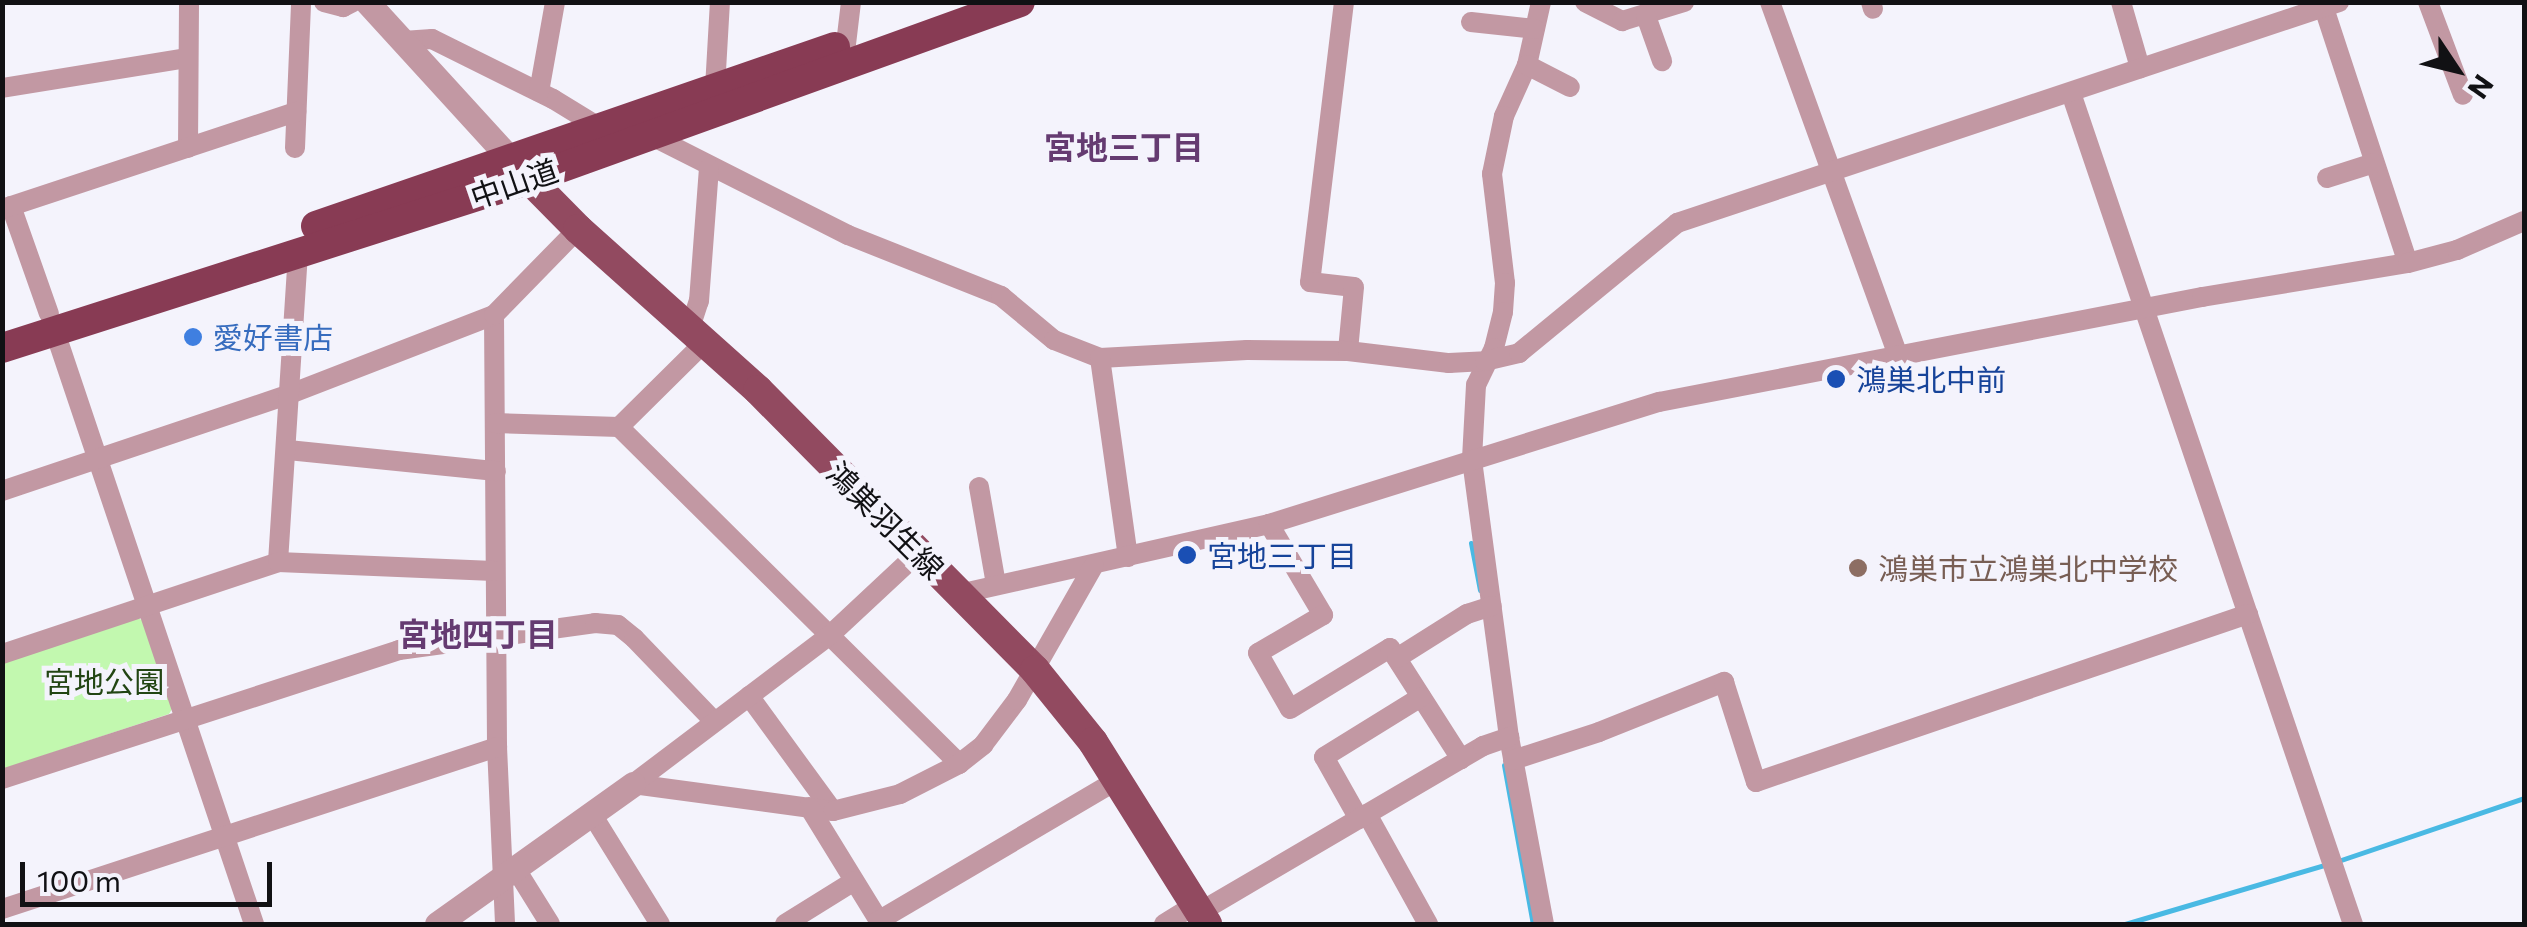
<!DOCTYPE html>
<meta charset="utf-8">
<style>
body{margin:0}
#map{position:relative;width:2527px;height:927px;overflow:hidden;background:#f4f3fc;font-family:Commissioner,"Noto Sans JP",sans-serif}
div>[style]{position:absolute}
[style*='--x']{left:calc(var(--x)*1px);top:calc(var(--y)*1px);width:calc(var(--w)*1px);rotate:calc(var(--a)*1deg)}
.green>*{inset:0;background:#c2f8af}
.stream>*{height:5px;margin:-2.5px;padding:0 2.5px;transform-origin:2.5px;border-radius:2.5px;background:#49b9e3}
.minor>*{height:20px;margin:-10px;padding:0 10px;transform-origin:10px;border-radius:10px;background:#c298a3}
.tertiary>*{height:25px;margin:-12.5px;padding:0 12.5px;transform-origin:12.5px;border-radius:12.5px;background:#c298a3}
.primary>*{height:30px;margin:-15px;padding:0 15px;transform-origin:15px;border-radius:15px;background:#924a60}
.trunk>*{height:30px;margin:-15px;padding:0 15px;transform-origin:15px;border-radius:15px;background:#883b54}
.dots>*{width:28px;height:28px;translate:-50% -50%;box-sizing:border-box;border:5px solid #f4f3fc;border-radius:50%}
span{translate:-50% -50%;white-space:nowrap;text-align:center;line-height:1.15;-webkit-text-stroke:10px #f4f3fc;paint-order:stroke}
.street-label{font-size:30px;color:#111114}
.shop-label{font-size:30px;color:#366cbe}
.left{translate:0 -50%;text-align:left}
.transit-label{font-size:30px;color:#164399}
.education-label{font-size:30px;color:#785e54}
.park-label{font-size:30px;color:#224513}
.neighbourhood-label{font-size:32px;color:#653b71;font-weight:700}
.frame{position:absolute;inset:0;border:5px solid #111114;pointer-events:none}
.north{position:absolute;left:2407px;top:20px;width:100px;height:100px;-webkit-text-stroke:8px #f4f3fc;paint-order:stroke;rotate:125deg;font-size:28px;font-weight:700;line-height:40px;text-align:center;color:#111114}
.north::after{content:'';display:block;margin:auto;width:35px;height:45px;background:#111114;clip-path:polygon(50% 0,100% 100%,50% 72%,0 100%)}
.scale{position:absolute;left:20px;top:862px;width:252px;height:45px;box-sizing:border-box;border:5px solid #111114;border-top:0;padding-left:12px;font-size:30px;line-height:35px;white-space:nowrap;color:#111114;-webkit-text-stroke:8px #f4f3fc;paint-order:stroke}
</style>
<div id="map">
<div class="green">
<div style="clip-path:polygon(135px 617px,142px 620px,172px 709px,169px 714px,3px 769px,2px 660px)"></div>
</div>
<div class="stream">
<div style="--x:1471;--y:543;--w:48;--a:79.2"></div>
<div style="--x:1504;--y:765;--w:162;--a:79.7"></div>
<div style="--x:2338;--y:861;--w:196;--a:-18.7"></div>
<div style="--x:2125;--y:924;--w:211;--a:-16.5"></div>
</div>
<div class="minor">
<div style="--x:324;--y:2;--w:20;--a:15"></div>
<div style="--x:343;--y:7;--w:11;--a:-27"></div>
<div style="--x:1344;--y:2;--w:282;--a:96.9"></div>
<div style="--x:1310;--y:282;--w:44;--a:6.5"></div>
<div style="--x:1354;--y:287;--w:64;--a:95.4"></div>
<div style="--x:1541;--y:2;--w:65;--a:102.5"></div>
<div style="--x:1527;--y:65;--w:56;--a:114.3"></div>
<div style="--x:1504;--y:116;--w:59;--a:101.7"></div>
<div style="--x:1492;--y:174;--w:110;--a:83.2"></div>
<div style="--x:1505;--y:283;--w:29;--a:94"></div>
<div style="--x:1503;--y:312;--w:37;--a:104"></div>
<div style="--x:1494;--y:348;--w:41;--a:115.9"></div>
<div style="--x:1476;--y:385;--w:75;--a:93.1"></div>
<div style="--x:1472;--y:460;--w:279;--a:82.4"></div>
<div style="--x:1509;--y:737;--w:190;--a:79.4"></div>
<div style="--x:1585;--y:2;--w:42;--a:27.2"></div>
<div style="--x:1622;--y:21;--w:65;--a:-17"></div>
<div style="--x:1770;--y:2;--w:375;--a:70.1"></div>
<div style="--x:1871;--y:2;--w:7;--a:74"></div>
<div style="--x:2121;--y:2;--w:69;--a:73.9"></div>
<div style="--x:2428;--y:2;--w:99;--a:69.4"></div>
<div style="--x:2324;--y:8;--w:268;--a:71.8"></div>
<div style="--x:1646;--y:16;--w:48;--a:70.4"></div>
<div style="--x:1471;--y:22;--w:64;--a:6.2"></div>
<div style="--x:403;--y:41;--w:29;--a:-4"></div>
<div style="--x:432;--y:39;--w:135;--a:26.4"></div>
<div style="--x:553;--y:99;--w:57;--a:31.5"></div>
<div style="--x:846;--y:44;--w:42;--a:-83.2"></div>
<div style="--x:1527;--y:65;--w:48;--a:27.1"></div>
<div style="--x:2;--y:88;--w:188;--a:-9.2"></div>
<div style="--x:715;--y:88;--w:86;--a:-86.7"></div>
<div style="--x:539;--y:92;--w:91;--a:-79.9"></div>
<div style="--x:2071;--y:93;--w:878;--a:71.26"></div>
<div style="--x:648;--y:134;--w:224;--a:26.8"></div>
<div style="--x:848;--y:235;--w:165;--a:21.7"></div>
<div style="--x:1001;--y:296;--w:69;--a:39.7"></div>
<div style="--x:1054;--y:340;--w:49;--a:21.4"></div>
<div style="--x:1100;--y:358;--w:147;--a:-3.1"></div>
<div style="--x:1247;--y:350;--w:101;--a:0.6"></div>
<div style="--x:1348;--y:351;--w:102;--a:6.8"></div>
<div style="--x:1449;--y:363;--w:36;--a:-3"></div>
<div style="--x:1485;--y:361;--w:35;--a:-13"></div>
<div style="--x:1519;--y:353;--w:205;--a:-39.4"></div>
<div style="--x:1677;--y:223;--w:698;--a:-18.46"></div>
<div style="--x:188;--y:148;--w:146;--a:-89.6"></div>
<div style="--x:295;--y:148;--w:146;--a:-87.6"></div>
<div style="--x:2327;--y:178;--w:49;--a:-17.7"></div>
<div style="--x:11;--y:206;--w:114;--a:70.6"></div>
<div style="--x:2;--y:209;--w:310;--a:-18.3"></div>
<div style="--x:494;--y:315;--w:432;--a:89.6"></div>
<div style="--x:497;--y:747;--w:177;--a:87.4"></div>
<div style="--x:54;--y:329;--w:628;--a:71.42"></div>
<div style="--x:689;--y:331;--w:32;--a:-72"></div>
<div style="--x:699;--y:301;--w:133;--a:-85.7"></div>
<div style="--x:1100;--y:358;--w:201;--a:82"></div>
<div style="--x:495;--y:423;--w:124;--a:1.8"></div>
<div style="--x:619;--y:427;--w:479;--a:44.7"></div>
<div style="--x:619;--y:427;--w:118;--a:-44.7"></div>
<div style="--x:288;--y:450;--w:209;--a:5.8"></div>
<div style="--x:979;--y:487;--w:98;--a:80.1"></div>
<div style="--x:2;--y:491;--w:304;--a:-18.6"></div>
<div style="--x:290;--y:394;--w:219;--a:-21.2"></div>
<div style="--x:494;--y:315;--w:120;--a:-45.7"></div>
<div style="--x:1269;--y:524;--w:106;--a:59.3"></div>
<div style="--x:1323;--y:615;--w:75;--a:149.7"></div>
<div style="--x:1258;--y:653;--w:64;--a:60.3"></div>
<div style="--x:1290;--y:709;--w:117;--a:-31.4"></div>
<div style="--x:1390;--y:648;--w:132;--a:57.4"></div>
<div style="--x:278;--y:562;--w:309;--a:-86.3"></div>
<div style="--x:959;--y:594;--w:318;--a:-12.7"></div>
<div style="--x:1269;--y:524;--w:409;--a:-17.4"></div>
<div style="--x:1659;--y:402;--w:553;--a:-10.94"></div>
<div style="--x:2202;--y:297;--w:209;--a:-9.4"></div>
<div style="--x:2408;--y:263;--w:51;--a:-14.9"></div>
<div style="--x:2457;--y:250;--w:73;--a:-23.4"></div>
<div style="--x:2;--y:654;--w:291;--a:-18.4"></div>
<div style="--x:278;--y:562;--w:216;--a:2.4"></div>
<div style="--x:1397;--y:658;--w:83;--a:-32.2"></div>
<div style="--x:1467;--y:614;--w:26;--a:-18"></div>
<div style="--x:749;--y:696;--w:142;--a:53.9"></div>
<div style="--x:1513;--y:760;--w:90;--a:-18"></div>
<div style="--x:1599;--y:732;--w:135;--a:-21.8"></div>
<div style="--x:1724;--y:682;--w:105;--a:72.3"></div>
<div style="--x:1756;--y:782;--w:520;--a:-18.85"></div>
<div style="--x:2;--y:779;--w:417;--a:-18"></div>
<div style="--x:399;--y:650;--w:198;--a:-7.8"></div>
<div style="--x:595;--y:623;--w:23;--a:5"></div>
<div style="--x:618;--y:625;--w:21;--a:39"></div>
<div style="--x:634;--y:638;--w:115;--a:46.1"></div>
<div style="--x:633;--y:784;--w:202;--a:7.7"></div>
<div style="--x:833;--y:811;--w:69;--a:-14.2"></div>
<div style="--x:900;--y:794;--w:66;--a:-27"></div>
<div style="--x:959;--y:764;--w:31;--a:-38"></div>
<div style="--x:983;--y:745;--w:56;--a:-52.9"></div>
<div style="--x:1017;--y:700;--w:155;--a:-60.3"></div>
<div style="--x:633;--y:784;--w:246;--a:-37.1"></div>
<div style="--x:829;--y:636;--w:120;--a:-43"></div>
<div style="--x:809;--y:807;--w:137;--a:58.4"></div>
<div style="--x:1367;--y:814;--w:126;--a:61"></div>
<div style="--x:593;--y:816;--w:127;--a:58.2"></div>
<div style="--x:1359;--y:819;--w:71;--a:-119.4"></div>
<div style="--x:1324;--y:757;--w:114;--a:-31.7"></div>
<div style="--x:517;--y:871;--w:62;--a:58.1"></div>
<div style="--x:2;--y:909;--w:521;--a:-18.12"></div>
<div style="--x:1200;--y:912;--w:328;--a:-30.4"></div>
<div style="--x:1483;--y:746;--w:28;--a:-19"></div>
<div style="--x:878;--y:921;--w:277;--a:-30.5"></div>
<div style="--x:785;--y:924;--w:81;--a:-31.9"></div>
<div style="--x:1164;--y:924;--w:38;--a:-32"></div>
</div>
<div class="tertiary">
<div style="--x:367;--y:2;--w:215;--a:47.6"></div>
<div style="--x:437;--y:924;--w:241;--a:-35.5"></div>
</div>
<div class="primary">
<div style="--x:514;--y:164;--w:91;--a:45.4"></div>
<div style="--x:578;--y:229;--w:241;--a:41.8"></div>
<div style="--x:758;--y:390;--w:394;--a:45.3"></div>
<div style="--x:1035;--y:670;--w:92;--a:51.1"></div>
<div style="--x:1093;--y:742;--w:215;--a:57.9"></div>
</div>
<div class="trunk">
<div style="--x:316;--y:226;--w:549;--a:-19.03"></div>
<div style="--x:2;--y:348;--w:551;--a:-17.74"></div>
<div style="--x:527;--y:180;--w:524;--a:-19.85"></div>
</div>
<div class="dots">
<div style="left:193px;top:337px;background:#3f7fe0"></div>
<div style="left:1836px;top:379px;background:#1a4fb4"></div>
<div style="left:1187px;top:555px;background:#1a4fb4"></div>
<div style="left:1858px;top:568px;background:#8d6e63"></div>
</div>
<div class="street-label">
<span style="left:514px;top:183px;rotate:-19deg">中山道</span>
<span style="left:886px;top:520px;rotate:45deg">鴻巣羽生線</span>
</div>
<div class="shop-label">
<span class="left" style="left:213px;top:337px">愛好書店</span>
</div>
<div class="transit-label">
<span class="left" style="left:1856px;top:379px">鴻巣北中前</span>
<span class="left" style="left:1207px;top:555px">宮地三丁目</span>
</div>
<div class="education-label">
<span class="left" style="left:1878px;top:568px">鴻巣市立鴻巣北中学校</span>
</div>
<div class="park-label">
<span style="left:104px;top:681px">宮地公園</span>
</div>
<div class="neighbourhood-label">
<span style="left:1124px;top:146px">宮地三丁目</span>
<span style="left:478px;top:633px">宮地四丁目</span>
</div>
<div class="frame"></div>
<div class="north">N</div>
<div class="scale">100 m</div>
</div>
